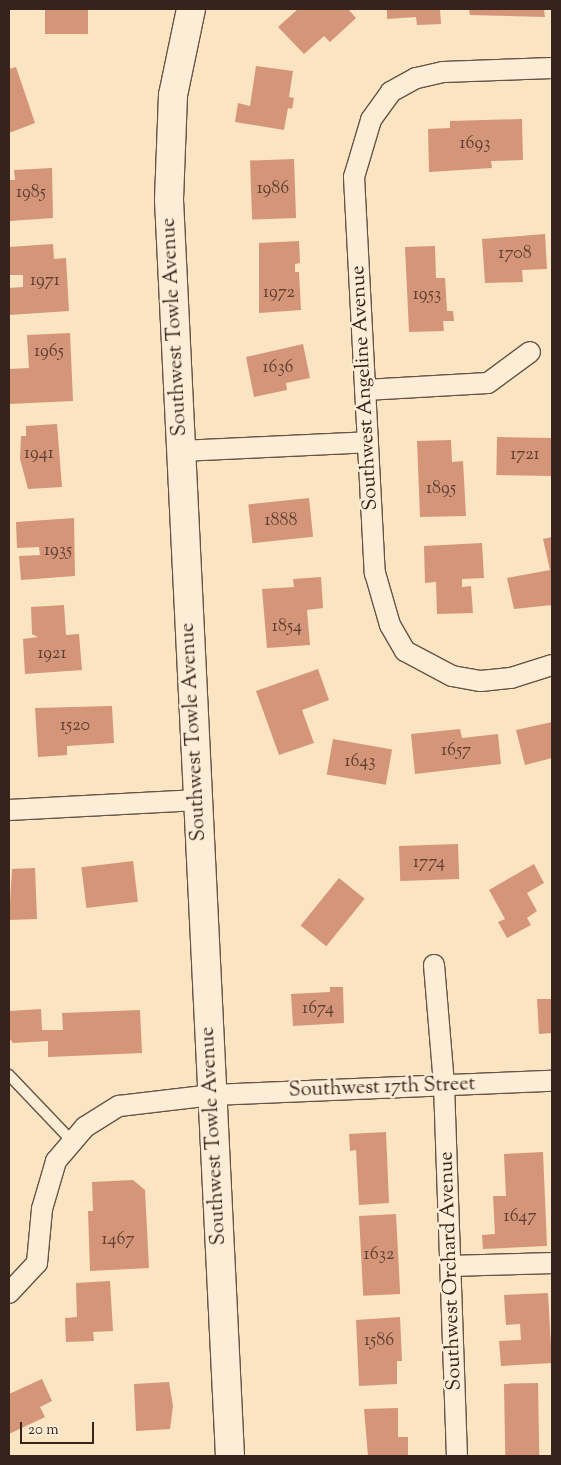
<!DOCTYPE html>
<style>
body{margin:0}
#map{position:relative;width:561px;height:1465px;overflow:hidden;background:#fbe4c2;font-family:"Sorts Mill Goudy",serif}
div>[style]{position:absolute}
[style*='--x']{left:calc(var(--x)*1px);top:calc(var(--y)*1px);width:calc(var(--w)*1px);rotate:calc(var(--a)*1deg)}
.building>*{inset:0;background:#d59578;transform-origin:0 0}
.roads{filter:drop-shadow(1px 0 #675446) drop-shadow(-1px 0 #675446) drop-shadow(0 1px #675446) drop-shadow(0 -1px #675446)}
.service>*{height:10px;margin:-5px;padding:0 5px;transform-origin:5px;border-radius:5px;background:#fcedd7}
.minor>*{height:20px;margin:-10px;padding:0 10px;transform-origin:10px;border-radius:10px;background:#fcedd7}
.secondary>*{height:28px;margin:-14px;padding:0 14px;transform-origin:14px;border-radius:14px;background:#fcedd7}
span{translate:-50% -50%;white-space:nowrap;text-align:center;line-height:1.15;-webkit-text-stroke:5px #fcedd7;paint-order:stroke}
.number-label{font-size:18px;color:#5e4033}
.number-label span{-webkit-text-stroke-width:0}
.street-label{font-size:20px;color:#36241c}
.frame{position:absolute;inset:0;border:10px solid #36241c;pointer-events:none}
.scale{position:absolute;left:20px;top:1422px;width:74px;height:22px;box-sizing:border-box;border:2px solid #36241c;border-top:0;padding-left:6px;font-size:15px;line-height:18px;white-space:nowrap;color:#36241c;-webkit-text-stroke:4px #fcedd7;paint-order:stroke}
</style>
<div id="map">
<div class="building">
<div style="left:45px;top:9px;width:43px;height:25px"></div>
<div style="clip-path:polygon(298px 9px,348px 9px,356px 18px,330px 42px,324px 36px,304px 54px,278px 27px)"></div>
<div style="clip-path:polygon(387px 9px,440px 9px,441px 24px,417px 25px,416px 17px,387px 19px)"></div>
<div style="clip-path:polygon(469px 9px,544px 9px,545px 17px,470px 15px)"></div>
<div style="clip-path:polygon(256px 66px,293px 71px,289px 97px,294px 98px,292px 109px,288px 108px,284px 130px,235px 122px,238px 103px,250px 106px)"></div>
<div style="clip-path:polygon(16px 67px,35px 123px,9px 133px,9px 69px)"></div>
<div style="clip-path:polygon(522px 119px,523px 160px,491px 161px,492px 168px,429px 172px,428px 129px,450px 128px,450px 121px)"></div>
<div style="left:294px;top:159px;width:59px;height:44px;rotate:88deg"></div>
<div style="clip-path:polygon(52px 168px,53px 218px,10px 221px,9px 180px,15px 180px,14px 170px)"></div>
<div style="clip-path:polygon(545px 234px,547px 269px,522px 270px,523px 282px,485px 283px,482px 239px)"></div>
<div style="clip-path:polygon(299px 241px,300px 263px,295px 264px,295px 272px,299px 272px,301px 310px,259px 313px,259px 243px)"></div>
<div style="clip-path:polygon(53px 244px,54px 259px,66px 258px,69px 311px,9px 315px,9px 288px,23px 287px,23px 275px,9px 275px,9px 247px)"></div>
<div style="clip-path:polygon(435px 246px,436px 278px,445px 278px,447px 311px,453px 311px,454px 321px,443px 321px,444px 331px,409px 332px,405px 247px)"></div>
<div style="clip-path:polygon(70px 333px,73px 401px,9px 404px,9px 369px,29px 368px,27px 335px)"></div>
<div style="clip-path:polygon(303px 344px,310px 378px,286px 383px,287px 390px,254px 397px,246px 357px)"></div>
<div style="clip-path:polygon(57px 424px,62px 487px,28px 489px,20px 459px,21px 436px,26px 436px,26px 426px)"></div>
<div style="left:497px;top:437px;width:55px;height:38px;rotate:1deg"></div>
<div style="clip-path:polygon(451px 440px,452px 462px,463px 461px,466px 516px,420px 517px,417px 441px)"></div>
<div style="left:309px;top:498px;width:39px;height:61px;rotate:84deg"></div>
<div style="clip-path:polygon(74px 518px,75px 576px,21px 580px,19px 556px,40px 555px,39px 547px,17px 548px,16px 522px)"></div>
<div style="clip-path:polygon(552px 537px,552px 605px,514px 609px,507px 578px,550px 570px,543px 539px)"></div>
<div style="clip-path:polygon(482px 543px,484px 578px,462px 579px,462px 587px,471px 586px,473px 613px,437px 614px,436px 582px,425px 583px,424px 546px)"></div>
<div style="clip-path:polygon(321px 577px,323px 608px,307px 610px,310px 645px,267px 648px,262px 589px,294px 587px,293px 579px)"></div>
<div style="clip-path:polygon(64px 605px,66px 635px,79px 634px,82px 670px,25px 674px,23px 639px,38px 637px,32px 634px,31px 607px)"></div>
<div style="clip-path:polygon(318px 669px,329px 700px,302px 710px,314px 743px,279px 755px,256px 691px)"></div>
<div style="clip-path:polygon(112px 706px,114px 743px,67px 746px,67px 755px,38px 757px,35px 708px)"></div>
<div style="clip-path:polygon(552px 722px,552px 758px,525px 765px,516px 730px)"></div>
<div style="clip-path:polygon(460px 729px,462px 738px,498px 734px,501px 764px,415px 774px,411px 734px)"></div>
<div style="left:333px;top:739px;width:60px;height:36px;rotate:10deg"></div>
<div style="left:458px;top:844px;width:35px;height:59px;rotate:88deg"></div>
<div style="left:133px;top:861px;width:41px;height:52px;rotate:83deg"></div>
<div style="clip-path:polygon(534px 864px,544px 883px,527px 893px,537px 911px,527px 918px,531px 925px,507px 938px,498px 922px,505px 919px,489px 890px)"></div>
<div style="clip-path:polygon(35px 868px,37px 919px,9px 920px,12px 869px)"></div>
<div style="left:339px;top:878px;width:33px;height:61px;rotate:39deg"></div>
<div style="clip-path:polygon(330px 987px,343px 987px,344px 1023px,293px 1026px,291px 994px,330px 992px)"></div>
<div style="clip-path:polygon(537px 999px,552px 999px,552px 1033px,539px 1034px)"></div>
<div style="clip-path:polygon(41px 1009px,42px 1030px,63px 1030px,62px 1013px,140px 1010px,142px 1053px,48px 1057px,48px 1041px,13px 1043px,9px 1038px,9px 1011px)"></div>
<div style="clip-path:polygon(386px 1132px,389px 1203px,359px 1205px,356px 1150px,350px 1151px,349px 1134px)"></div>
<div style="clip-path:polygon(543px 1152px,547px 1246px,483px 1249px,482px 1235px,495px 1234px,493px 1196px,506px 1196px,504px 1154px)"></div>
<div style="clip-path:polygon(133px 1180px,145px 1190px,149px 1268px,90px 1271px,88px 1211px,93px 1211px,92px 1182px)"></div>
<div style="left:396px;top:1214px;width:80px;height:37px;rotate:87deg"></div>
<div style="clip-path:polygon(110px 1281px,113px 1331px,93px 1332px,94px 1341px,66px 1342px,65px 1318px,77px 1317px,76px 1283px)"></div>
<div style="clip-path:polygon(548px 1293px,552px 1363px,501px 1366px,499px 1341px,521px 1340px,520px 1324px,506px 1325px,504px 1295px)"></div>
<div style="clip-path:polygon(400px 1317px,402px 1361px,397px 1361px,397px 1384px,359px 1386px,356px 1320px)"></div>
<div style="clip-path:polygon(42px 1379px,52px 1401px,40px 1407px,45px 1417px,9px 1434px,9px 1394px)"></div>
<div style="clip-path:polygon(169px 1382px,173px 1406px,170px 1429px,136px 1431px,134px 1384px)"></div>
<div style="left:538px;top:1383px;width:73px;height:34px;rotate:89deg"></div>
<div style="clip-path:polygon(398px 1408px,398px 1437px,408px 1437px,408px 1456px,368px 1456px,364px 1409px)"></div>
</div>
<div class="roads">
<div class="service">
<div style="--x:9;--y:1075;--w:90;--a:46.4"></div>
</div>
<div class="minor">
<div style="--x:552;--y:68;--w:109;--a:177.9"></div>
<div style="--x:443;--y:72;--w:28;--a:167"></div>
<div style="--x:416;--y:78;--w:29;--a:151"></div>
<div style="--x:391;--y:92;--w:34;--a:126"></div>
<div style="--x:371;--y:120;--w:59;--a:106.6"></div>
<div style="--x:354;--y:177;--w:397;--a:87"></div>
<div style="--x:375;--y:573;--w:54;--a:73.9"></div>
<div style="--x:390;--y:625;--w:30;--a:60"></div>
<div style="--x:405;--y:651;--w:53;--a:28"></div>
<div style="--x:452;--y:676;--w:29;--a:10"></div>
<div style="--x:481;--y:681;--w:30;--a:-6"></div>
<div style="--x:511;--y:678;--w:43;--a:-17.6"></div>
<div style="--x:365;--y:390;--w:123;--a:-3.3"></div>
<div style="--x:488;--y:383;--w:52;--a:-36.4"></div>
<div style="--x:180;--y:451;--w:188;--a:-2.7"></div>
<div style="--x:9;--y:810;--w:189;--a:-3"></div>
<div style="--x:434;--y:965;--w:120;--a:85.2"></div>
<div style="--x:444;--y:1085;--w:371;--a:88"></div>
<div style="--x:451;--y:1266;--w:101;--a:-1.7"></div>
<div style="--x:9;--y:1293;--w:41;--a:-47"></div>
<div style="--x:37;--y:1263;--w:54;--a:-84.7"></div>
<div style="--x:42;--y:1209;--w:50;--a:-73.7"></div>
<div style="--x:56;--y:1161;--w:45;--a:-49.5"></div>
<div style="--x:85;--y:1127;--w:40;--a:-32"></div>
<div style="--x:119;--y:1106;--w:94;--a:-6.7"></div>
<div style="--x:212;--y:1095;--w:340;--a:-2.4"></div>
</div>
<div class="secondary">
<div style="--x:191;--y:9;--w:88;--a:101.8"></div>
<div style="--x:173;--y:95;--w:105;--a:92.2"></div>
<div style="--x:169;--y:200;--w:1257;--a:87.22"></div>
</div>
</div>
<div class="number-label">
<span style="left:475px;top:144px">1693</span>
<span style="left:273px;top:189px">1986</span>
<span style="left:31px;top:193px">1985</span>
<span style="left:515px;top:254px">1708</span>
<span style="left:45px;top:281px">1971</span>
<span style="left:279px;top:293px">1972</span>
<span style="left:427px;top:295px">1953</span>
<span style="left:49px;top:352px">1965</span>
<span style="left:278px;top:368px">1636</span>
<span style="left:39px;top:454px">1941</span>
<span style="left:525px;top:455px">1721</span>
<span style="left:441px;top:489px">1895</span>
<span style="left:281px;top:521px">1888</span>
<span style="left:58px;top:551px">1935</span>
<span style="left:287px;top:627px">1854</span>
<span style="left:52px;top:654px">1921</span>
<span style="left:75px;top:726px">1520</span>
<span style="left:456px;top:751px">1657</span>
<span style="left:360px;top:762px">1643</span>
<span style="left:429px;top:863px">1774</span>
<span style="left:318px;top:1009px">1674</span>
<span style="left:520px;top:1217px">1647</span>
<span style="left:118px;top:1240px">1467</span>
<span style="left:379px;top:1255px">1632</span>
<span style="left:379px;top:1341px">1586</span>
</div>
<div class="street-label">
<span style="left:175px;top:327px;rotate:-93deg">Southwest Towle Avenue</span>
<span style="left:365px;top:388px;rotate:-93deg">Southwest Angeline Avenue</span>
<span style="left:194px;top:732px;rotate:-93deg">Southwest Towle Avenue</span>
<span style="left:382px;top:1088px;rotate:-2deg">Southwest 17th Street</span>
<span style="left:214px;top:1136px;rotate:-93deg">Southwest Towle Avenue</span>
<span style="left:451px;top:1271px;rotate:-92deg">Southwest Orchard Avenue</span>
</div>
<div class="frame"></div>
<div class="scale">20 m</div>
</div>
